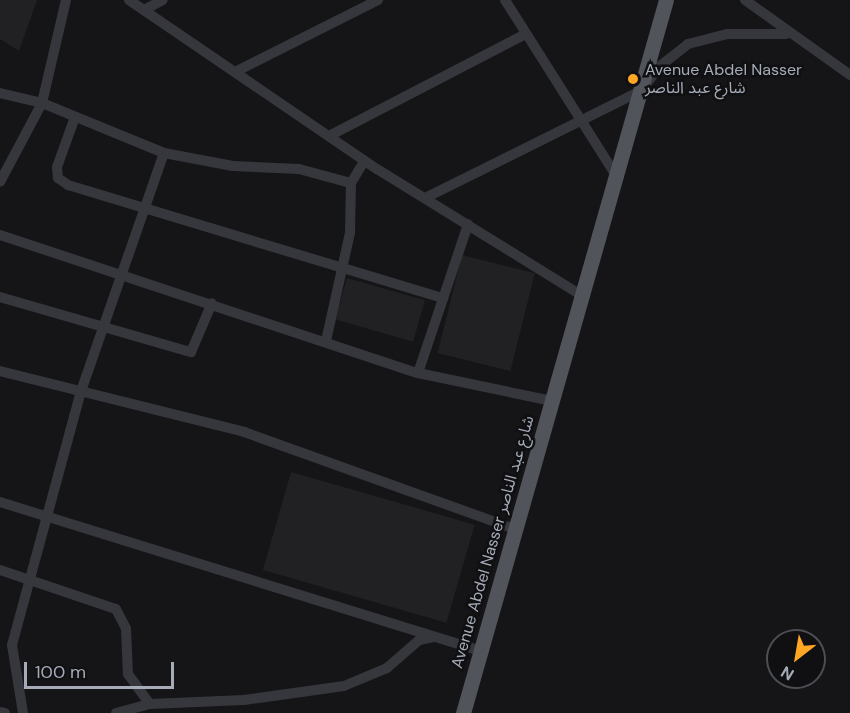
<!DOCTYPE html>
<meta charset="utf-8">
<style>
body{margin:0}
#map{position:relative;width:850px;height:713px;overflow:hidden;background:#151517;font-family:"DM Sans","Noto Sans Arabic",sans-serif}
div>[style]{position:absolute}
[style*='--x']{left:calc(var(--x)*1px);top:calc(var(--y)*1px);width:calc(var(--w)*1px);rotate:calc(var(--a)*1deg)}
.built>*{inset:0;background:#212124;transform-origin:0 0}
.street>*{height:10px;margin:-5px;padding:0 5px;transform-origin:5px;border-radius:5px;background:#35373c}
.primary>*{height:15px;margin:-7.5px;padding:0 7.5px;transform-origin:7.5px;border-radius:7.5px;background:#51545b}
.dots>*{width:16px;height:16px;translate:-50% -50%;box-sizing:border-box;border:3px solid #101012;border-radius:50%}
span{translate:-50% -50%;white-space:nowrap;text-align:center;line-height:1.15;-webkit-text-stroke:5px #101012;paint-order:stroke}
.poi-label{font-size:16px;color:#a5acb8}
.left{translate:0 -50%;text-align:left}
.street-label{font-size:16px;color:#a5acb8}
.north{position:absolute;left:766px;top:629px;width:60px;height:60px;box-sizing:border-box;background:#101012;border:2px solid #4c4e54;border-radius:50%;rotate:211deg;font-size:16px;font-weight:700;line-height:24px;text-align:center;color:#a5acb8}
.north::after{content:'';display:block;margin:auto;width:21px;height:27px;background:#ffa724;clip-path:polygon(50% 0,100% 100%,50% 72%,0 100%)}
.scale{position:absolute;left:24px;top:662px;width:150px;height:27px;box-sizing:border-box;border:3px solid #a5acb8;border-top:0;padding-left:8px;font-size:18px;line-height:21px;white-space:nowrap;color:#a5acb8;-webkit-text-stroke:4px #101012;paint-order:stroke}
</style>
<div id="map">
<div class="built">
<div style="clip-path:polygon(0 0,37px 0,19px 51px,0 39px)"></div>
<div style="left:462px;top:255px;width:75px;height:101px;rotate:14deg"></div>
<div style="left:347px;top:278px;width:81px;height:43px;rotate:16deg"></div>
<div style="left:291px;top:472px;width:191px;height:102px;rotate:16deg"></div>
</div>
<div class="street">
<div style="--x:129;--y:0;--w:300;--a:34.3"></div>
<div style="--x:377;--y:169;--w:242;--a:31.7"></div>
<div style="--x:505;--y:0;--w:212;--a:57.7"></div>
<div style="--x:745;--y:0;--w:129;--a:35.5"></div>
<div style="--x:144;--y:10;--w:21;--a:-28"></div>
<div style="--x:235;--y:72;--w:160;--a:-26.7"></div>
<div style="--x:0;--y:93;--w:43;--a:13.4"></div>
<div style="--x:42;--y:103;--w:89;--a:118"></div>
<div style="--x:75;--y:117;--w:53;--a:109.8"></div>
<div style="--x:57;--y:167;--w:11;--a:85"></div>
<div style="--x:58;--y:178;--w:12;--a:35"></div>
<div style="--x:68;--y:185;--w:392;--a:16.8"></div>
<div style="--x:329;--y:136;--w:220;--a:-27.4"></div>
<div style="--x:164;--y:153;--w:70;--a:10.7"></div>
<div style="--x:233;--y:166;--w:66;--a:2.6"></div>
<div style="--x:299;--y:169;--w:54;--a:15.1"></div>
<div style="--x:351;--y:183;--w:26;--a:-59"></div>
<div style="--x:425;--y:198;--w:241;--a:-26.4"></div>
<div style="--x:641;--y:91;--w:31;--a:-53"></div>
<div style="--x:660;--y:66;--w:36;--a:-38"></div>
<div style="--x:688;--y:44;--w:40;--a:-14.4"></div>
<div style="--x:727;--y:34;--w:59;--a:0"></div>
<div style="--x:0;--y:235;--w:440;--a:18.3"></div>
<div style="--x:418;--y:373;--w:137;--a:11.8"></div>
<div style="--x:0;--y:297;--w:199;--a:16.1"></div>
<div style="--x:191;--y:352;--w:53;--a:-66.8"></div>
<div style="--x:326;--y:341;--w:111;--a:-77.5"></div>
<div style="--x:350;--y:233;--w:50;--a:-88.9"></div>
<div style="--x:0;--y:371;--w:252;--a:14"></div>
<div style="--x:244;--y:432;--w:288;--a:19.7"></div>
<div style="--x:418;--y:373;--w:157;--a:-71.4"></div>
<div style="--x:0;--y:502;--w:504;--a:17.21"></div>
<div style="--x:0;--y:570;--w:122;--a:18.6"></div>
<div style="--x:116;--y:609;--w:22;--a:63"></div>
<div style="--x:126;--y:629;--w:45;--a:87.5"></div>
<div style="--x:128;--y:674;--w:37;--a:54"></div>
<div style="--x:0;--y:712;--w:5;--a:11"></div>
<div style="--x:23;--y:713;--w:69;--a:-99.2"></div>
<div style="--x:12;--y:645;--w:260;--a:-74.8"></div>
<div style="--x:80;--y:394;--w:255;--a:-70.8"></div>
<div style="--x:164;--y:153;--w:132;--a:-157.7"></div>
<div style="--x:42;--y:103;--w:106;--a:-76.9"></div>
<div style="--x:116;--y:713;--w:35;--a:-15"></div>
<div style="--x:150;--y:704;--w:94;--a:-2.4"></div>
<div style="--x:244;--y:700;--w:101;--a:-8"></div>
<div style="--x:344;--y:686;--w:47;--a:-22.7"></div>
<div style="--x:387;--y:668;--w:43;--a:-41.2"></div>
<div style="--x:419;--y:640;--w:15;--a:-11"></div>
</div>
<div class="primary">
<div style="--x:463;--y:713;--w:741;--a:-74.11"></div>
</div>
<div class="dots">
<div style="left:633px;top:79px;background:#ffa724"></div>
</div>
<div class="poi-label">
<span class="left" style="left:645px;top:79px">Avenue Abdel Nasser<br>شارع عبد الناصر</span>
</div>
<div class="street-label">
<span style="left:493px;top:542px;rotate:-74deg">Avenue Abdel Nasser شارع عبد الناصر</span>
</div>
<div class="north">N</div>
<div class="scale">100 m</div>
</div>
